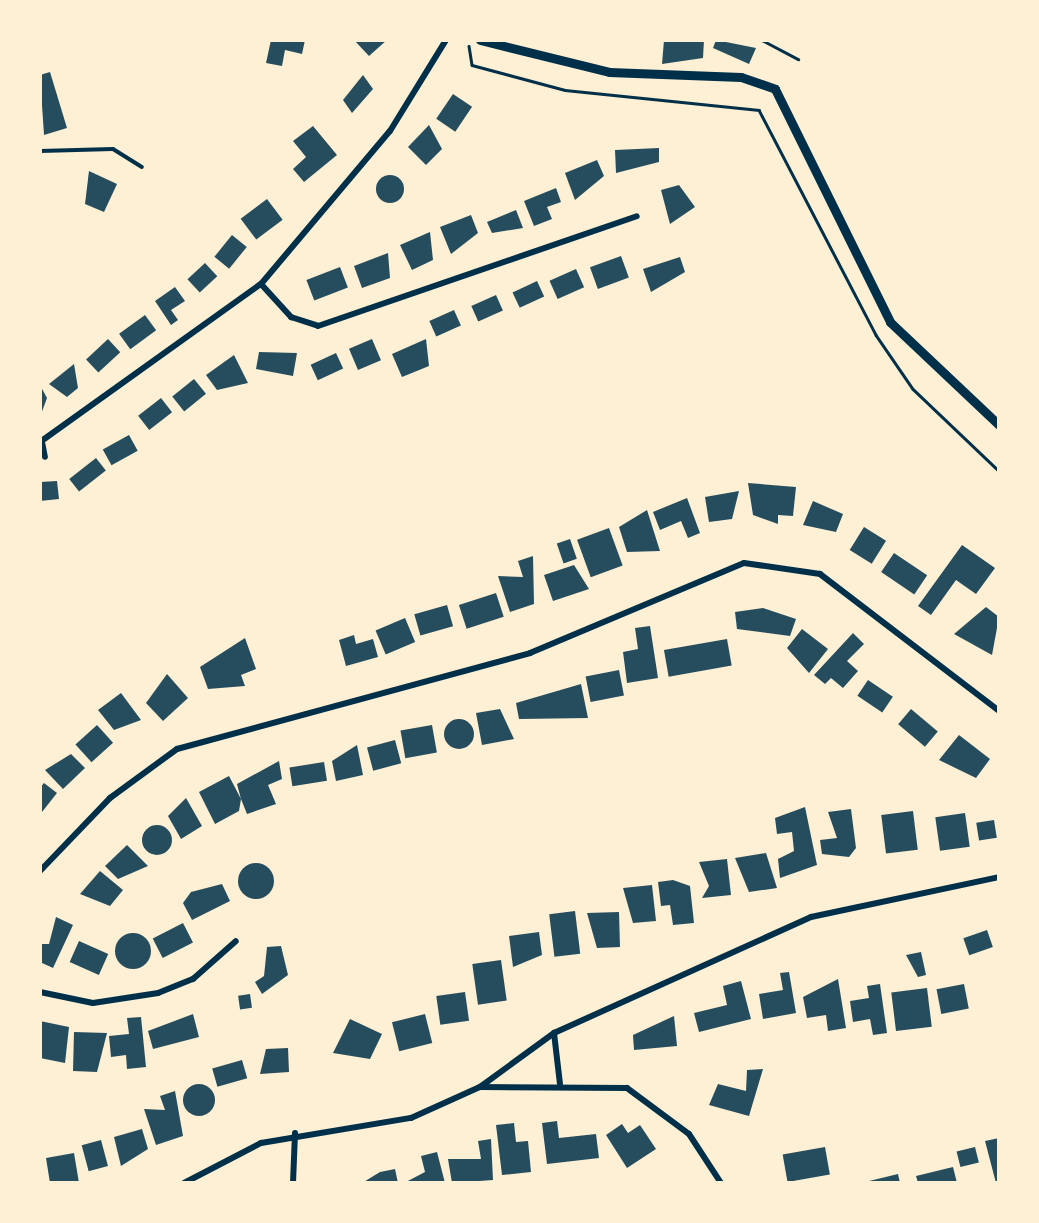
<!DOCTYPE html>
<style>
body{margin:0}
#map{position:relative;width:1039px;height:1223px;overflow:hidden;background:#fdf0d5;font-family:"Alegreya Sans",sans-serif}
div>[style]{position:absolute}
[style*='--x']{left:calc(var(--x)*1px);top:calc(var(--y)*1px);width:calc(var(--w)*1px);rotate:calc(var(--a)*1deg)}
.building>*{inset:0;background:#264d5e;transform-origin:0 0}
.round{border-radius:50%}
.path>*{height:2.5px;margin:-1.25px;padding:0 1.25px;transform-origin:1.25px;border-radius:1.25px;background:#003049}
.service>*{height:4px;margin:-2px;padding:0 2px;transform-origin:2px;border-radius:2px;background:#003049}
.minor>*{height:6px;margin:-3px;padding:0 3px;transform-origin:3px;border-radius:3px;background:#003049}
.tertiary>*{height:9px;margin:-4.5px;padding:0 4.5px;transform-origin:4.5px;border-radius:4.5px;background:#003049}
span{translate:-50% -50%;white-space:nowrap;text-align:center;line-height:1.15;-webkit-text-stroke:10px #fdf0d5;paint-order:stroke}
.frame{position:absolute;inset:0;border:42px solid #fdf0d5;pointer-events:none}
</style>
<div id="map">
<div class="building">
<div style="clip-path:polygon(271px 40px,305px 40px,302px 54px,285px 50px,282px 66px,266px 63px)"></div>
<div style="clip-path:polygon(354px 40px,387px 40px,369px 56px)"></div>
<div style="clip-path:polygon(664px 40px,704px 40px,703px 58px,662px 64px)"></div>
<div style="clip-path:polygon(716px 40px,756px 48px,749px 64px,713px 48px)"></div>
<div style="clip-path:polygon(50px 72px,67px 128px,44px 135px,40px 75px)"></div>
<div style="clip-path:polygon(363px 75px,373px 89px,352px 113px,343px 100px)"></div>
<div style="left:453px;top:94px;width:23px;height:30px;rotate:34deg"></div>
<div style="clip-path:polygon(429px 125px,442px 149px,426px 165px,408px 147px)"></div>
<div style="clip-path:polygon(313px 126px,337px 155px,304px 182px,293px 169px,306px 157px,293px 141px)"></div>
<div style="clip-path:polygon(659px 148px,659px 162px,616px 173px,615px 150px)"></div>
<div style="clip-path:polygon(597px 160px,604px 176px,575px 200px,565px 173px)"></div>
<div style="clip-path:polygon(89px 171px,117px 184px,104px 212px,85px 204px)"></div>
<div class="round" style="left:376px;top:175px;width:28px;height:28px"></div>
<div style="clip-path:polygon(679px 185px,695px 207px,670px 224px,661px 190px)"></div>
<div style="clip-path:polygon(556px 188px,561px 202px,547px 207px,552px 219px,534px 226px,524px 201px)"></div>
<div style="left:267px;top:199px;width:26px;height:33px;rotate:53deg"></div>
<div style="clip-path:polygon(516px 210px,523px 228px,492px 233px,487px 222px)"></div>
<div style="clip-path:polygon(471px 215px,478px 233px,451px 254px,440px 227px)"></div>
<div style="clip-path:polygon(430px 232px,433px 260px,412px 270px,400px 245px)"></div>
<div style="left:232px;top:235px;width:19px;height:28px;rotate:39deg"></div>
<div style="clip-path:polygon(388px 253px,390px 278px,362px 288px,354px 266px)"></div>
<div style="left:621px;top:256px;width:23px;height:33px;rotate:70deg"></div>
<div style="clip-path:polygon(680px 257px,685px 272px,651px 292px,643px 269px)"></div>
<div style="left:205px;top:263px;width:18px;height:24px;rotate:47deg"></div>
<div style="left:340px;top:267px;width:22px;height:36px;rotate:69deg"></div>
<div style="left:576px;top:269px;width:20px;height:29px;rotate:66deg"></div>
<div style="left:537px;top:281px;width:17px;height:27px;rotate:65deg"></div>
<div style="clip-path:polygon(175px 287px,185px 301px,171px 310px,178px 320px,171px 325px,155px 301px)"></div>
<div style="left:496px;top:295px;width:17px;height:27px;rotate:66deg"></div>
<div style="left:454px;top:310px;width:17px;height:27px;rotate:66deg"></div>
<div style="left:145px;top:315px;width:19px;height:32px;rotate:54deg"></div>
<div style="left:108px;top:339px;width:18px;height:30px;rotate:47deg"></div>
<div style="left:372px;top:339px;width:23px;height:25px;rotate:67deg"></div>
<div style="clip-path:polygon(426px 339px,429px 366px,402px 377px,392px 354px)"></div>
<div style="clip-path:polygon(259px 352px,297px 353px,293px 376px,256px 369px)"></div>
<div style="left:336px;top:353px;width:17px;height:28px;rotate:65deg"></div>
<div style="clip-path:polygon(234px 355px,248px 383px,217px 390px,206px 375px)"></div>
<div style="clip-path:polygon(74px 364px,78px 388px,67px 397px,49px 384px)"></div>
<div style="left:194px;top:379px;width:19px;height:28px;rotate:51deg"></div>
<div style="clip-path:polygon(40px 385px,47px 398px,40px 417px)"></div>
<div style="left:161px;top:398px;width:18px;height:29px;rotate:52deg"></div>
<div style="left:129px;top:435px;width:18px;height:30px;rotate:61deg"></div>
<div style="left:96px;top:458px;width:16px;height:34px;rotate:52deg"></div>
<div style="clip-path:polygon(57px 481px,59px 499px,40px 501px,40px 482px)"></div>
<div style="clip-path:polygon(748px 483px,796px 487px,793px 516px,778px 515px,778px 524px,753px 515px)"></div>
<div style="clip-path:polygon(739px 491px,732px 519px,709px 522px,705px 497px)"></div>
<div style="clip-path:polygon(687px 498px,700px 533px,688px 538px,681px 521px,660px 530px,653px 512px)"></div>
<div style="clip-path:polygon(813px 501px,843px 514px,836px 532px,803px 525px)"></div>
<div style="clip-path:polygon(647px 510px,660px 551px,627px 552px,619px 527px)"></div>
<div style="left:864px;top:527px;width:26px;height:27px;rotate:32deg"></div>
<div style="left:609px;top:528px;width:40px;height:34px;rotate:70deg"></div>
<div style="left:570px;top:539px;width:21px;height:14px;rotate:71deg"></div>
<div style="clip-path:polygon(962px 545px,995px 568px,976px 594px,956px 580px,931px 615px,918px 606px)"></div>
<div style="left:894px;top:553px;width:40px;height:23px;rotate:34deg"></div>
<div style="clip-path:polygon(533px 556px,534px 604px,510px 612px,498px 576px,523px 577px,518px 561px)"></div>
<div style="clip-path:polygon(574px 565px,589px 589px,553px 601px,544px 575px)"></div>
<div style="left:496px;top:593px;width:25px;height:39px;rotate:72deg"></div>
<div style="left:447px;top:605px;width:22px;height:34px;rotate:74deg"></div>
<div style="clip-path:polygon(986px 607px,999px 617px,992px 655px,954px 634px)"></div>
<div style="clip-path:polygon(763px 608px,796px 619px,790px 636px,737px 629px,735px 612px)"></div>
<div style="left:405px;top:618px;width:26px;height:32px;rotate:67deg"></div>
<div style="clip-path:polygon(650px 626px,658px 678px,627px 683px,623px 652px,638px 649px,635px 628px)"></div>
<div style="clip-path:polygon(802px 629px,828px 649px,809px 673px,787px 648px)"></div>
<div style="clip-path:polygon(853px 633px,864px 644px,847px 661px,858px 671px,843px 688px,831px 678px,825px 684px,814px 675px)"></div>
<div style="clip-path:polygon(354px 635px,356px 644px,373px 639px,378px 657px,346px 666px,339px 640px)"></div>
<div style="clip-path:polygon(245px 638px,256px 669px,241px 675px,245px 686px,208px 689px,200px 667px)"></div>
<div style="left:727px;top:639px;width:27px;height:64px;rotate:80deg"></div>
<div style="left:619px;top:670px;width:26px;height:34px;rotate:79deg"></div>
<div style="clip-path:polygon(167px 674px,188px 698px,163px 721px,146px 703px)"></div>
<div style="left:868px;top:680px;width:30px;height:19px;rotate:34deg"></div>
<div style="clip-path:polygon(581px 684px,588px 718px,519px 719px,516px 703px)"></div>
<div style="clip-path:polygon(121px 693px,141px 720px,114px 730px,98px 710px)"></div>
<div style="clip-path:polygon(500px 709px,514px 739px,482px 745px,476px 713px)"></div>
<div style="left:911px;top:709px;width:35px;height:20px;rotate:40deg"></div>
<div class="round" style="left:444px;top:719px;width:30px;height:30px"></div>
<div style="left:97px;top:725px;width:24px;height:29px;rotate:48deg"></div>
<div style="left:432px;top:725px;width:28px;height:32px;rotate:80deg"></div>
<div style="clip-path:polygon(959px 735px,990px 759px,976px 778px,939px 760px)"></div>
<div style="left:395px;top:740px;width:24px;height:29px;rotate:75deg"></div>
<div style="clip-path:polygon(357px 745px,363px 775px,336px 781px,332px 761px)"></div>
<div style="clip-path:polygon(71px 754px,85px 768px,63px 789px,45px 770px)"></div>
<div style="clip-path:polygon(279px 761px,282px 779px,268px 785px,276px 804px,247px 814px,241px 799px,239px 811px,215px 824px,199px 792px,229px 776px,241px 799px,237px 784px)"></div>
<div style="left:324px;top:762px;width:19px;height:35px;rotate:81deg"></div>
<div style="clip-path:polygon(44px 783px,57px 793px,42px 812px,40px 788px)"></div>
<div style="clip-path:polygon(186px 798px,202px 826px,181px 839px,168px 816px)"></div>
<div style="clip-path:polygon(805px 807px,817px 865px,780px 878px,778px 859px,794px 851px,792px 832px,777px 834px,775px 818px)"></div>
<div style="clip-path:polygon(851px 809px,856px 848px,849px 857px,822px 854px,820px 840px,837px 838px,828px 812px)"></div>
<div style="left:913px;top:811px;width:39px;height:32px;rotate:83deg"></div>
<div style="left:965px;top:813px;width:34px;height:30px;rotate:82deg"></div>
<div style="left:994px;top:820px;width:18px;height:18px;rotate:81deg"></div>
<div class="round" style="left:142px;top:825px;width:30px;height:30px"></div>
<div style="clip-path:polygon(127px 845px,148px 866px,118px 879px,105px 866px)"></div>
<div style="clip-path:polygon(766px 853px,777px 888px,749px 892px,735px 858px)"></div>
<div style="clip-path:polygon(727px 859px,731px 895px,702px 898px,709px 886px,699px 862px)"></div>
<div class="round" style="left:238px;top:863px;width:36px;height:36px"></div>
<div style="clip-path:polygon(100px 871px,123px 890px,110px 906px,80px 894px)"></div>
<div style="clip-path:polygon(673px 880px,690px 886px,694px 923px,673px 925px,670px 905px,661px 906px,658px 882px)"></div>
<div style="clip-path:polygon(222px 884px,230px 901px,192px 920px,183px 903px,191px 892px)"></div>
<div style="clip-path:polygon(652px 885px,656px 921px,633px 923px,623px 888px)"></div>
<div style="left:575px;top:911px;width:43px;height:26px;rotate:83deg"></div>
<div style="clip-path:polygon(619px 912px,620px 947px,597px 948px,587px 913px)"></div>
<div style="clip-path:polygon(56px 917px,73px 925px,53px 968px,40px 962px,40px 944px,49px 944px)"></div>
<div style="left:183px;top:923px;width:22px;height:34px;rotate:63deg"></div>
<div style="left:987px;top:930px;width:18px;height:25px;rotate:71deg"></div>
<div style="clip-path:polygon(539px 932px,542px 955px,513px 967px,509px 936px)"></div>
<div class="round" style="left:115px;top:933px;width:36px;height:36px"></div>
<div style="left:79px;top:941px;width:32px;height:23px;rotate:24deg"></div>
<div style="clip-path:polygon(281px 946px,288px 975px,262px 994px,255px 982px,264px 976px,267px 947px)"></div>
<div style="clip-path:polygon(921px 952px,926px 975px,918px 977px,906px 955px)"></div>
<div style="left:501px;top:960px;width:41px;height:29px;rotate:82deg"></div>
<div style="clip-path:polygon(789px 972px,796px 1013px,763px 1019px,759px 994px,783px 990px,780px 973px)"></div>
<div style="clip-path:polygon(838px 979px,846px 1028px,828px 1031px,826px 1015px,807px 1018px,803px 997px)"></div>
<div style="clip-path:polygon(741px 981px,751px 1019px,699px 1032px,694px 1013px,727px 1005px,723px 986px)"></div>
<div style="clip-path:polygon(880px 984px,887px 1033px,873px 1035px,870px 1019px,853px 1022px,850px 1001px,869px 998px,867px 986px)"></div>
<div style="left:964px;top:984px;width:25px;height:28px;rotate:79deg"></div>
<div style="left:927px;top:988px;width:39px;height:36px;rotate:83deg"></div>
<div style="left:465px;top:992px;width:29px;height:29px;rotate:82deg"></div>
<div style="left:250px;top:994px;width:14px;height:12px;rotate:82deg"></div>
<div style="clip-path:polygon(193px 1014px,199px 1037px,153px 1049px,148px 1031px)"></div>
<div style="left:425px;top:1014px;width:30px;height:34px;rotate:76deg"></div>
<div style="clip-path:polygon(674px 1016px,677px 1046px,634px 1050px,633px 1035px)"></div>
<div style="clip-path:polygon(141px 1017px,146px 1067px,127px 1069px,126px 1055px,111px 1057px,109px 1036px,129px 1034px,127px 1018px)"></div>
<div style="clip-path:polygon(350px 1019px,382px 1034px,370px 1059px,333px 1053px)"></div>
<div style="clip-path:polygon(40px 1021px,69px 1027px,65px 1063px,40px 1058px)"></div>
<div style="clip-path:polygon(74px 1032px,107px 1033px,97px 1072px,73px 1071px)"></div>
<div style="clip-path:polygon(288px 1048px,289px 1072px,260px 1074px,266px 1049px)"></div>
<div style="left:242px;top:1060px;width:19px;height:31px;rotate:74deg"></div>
<div style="clip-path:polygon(763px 1069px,749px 1116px,709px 1105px,718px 1084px,746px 1091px,747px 1070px)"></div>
<div class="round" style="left:183px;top:1084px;width:32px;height:32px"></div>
<div style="clip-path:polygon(175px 1091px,183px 1136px,156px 1145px,144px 1109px,165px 1110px,160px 1096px)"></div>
<div style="clip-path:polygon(557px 1121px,559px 1138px,596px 1134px,599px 1158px,547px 1164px,542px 1123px)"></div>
<div style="clip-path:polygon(514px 1123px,516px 1142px,528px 1141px,531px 1172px,502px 1175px,496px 1125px)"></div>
<div style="clip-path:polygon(622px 1124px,628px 1133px,640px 1125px,656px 1149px,627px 1168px,606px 1135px)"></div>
<div style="clip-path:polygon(142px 1129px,148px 1149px,121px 1166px,114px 1137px)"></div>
<div style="clip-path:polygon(999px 1138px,999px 1183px,996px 1183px,985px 1141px)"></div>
<div style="clip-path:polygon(491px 1139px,493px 1180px,452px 1183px,448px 1159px,481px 1159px,478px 1141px)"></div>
<div style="left:101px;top:1140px;width:27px;height:20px;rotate:75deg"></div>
<div style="left:825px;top:1147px;width:28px;height:43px;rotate:80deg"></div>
<div style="left:975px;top:1147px;width:16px;height:19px;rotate:76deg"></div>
<div style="clip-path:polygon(437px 1152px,445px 1183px,404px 1183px,425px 1172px,421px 1156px)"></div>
<div style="clip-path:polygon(74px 1153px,79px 1183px,50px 1183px,46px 1158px)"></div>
<div style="clip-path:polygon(953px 1167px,957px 1183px,918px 1183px,916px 1176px)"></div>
<div style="clip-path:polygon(395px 1169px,398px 1183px,362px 1183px,380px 1172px)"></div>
<div style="clip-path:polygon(898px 1174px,900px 1183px,865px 1183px,865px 1182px)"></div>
</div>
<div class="path">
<div style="--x:762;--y:40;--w:41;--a:27.8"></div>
<div style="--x:469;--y:46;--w:19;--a:81"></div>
<div style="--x:472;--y:65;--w:96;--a:15"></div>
<div style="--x:565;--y:90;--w:195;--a:5.9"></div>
<div style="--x:759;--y:110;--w:254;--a:62.5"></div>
<div style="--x:876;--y:335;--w:65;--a:55.6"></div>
<div style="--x:913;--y:389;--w:119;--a:43.6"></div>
</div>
<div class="service">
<div style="--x:40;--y:151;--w:73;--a:-1.6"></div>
<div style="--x:113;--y:149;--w:34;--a:32"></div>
</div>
<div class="minor">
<div style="--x:261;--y:284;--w:45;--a:47.7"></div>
<div style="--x:291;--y:317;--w:28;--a:18"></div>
<div style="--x:318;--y:326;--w:337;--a:-19"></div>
<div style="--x:40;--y:442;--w:272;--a:-35.6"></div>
<div style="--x:261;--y:284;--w:200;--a:-49.9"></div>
<div style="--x:390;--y:131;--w:107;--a:-58.4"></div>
<div style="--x:42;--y:442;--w:15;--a:79"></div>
<div style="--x:40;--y:871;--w:101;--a:-46.2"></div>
<div style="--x:110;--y:798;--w:83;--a:-36.2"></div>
<div style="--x:177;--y:749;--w:366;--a:-15.2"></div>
<div style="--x:530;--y:653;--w:232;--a:-22.8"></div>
<div style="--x:744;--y:563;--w:77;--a:8.2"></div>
<div style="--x:820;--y:574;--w:225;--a:37.4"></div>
<div style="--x:40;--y:992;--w:54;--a:11.7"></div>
<div style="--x:93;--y:1003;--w:66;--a:-8.7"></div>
<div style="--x:158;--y:993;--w:38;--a:-22"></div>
<div style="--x:193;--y:979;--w:57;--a:-41.5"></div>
<div style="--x:554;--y:1033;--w:51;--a:83.3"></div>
<div style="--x:480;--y:1087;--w:147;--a:0.4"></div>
<div style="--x:627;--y:1088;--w:77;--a:36.6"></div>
<div style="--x:689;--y:1134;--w:59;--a:56.9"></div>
<div style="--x:184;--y:1183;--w:87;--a:-27.5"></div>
<div style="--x:261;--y:1143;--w:152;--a:-9.5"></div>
<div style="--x:411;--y:1118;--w:76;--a:-24.2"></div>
<div style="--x:480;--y:1087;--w:92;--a:-36.1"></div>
<div style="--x:554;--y:1033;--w:282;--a:-24.3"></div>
<div style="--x:811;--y:917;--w:192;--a:-12"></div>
<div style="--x:293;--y:1183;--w:50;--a:-87.7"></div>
</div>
<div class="tertiary">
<div style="--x:480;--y:40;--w:133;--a:13.9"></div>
<div style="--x:609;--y:72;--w:132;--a:2.2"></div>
<div style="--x:741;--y:77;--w:36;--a:19"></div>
<div style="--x:775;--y:89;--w:260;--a:63.7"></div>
<div style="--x:890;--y:322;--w:150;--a:43.4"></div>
</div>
<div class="frame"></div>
</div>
